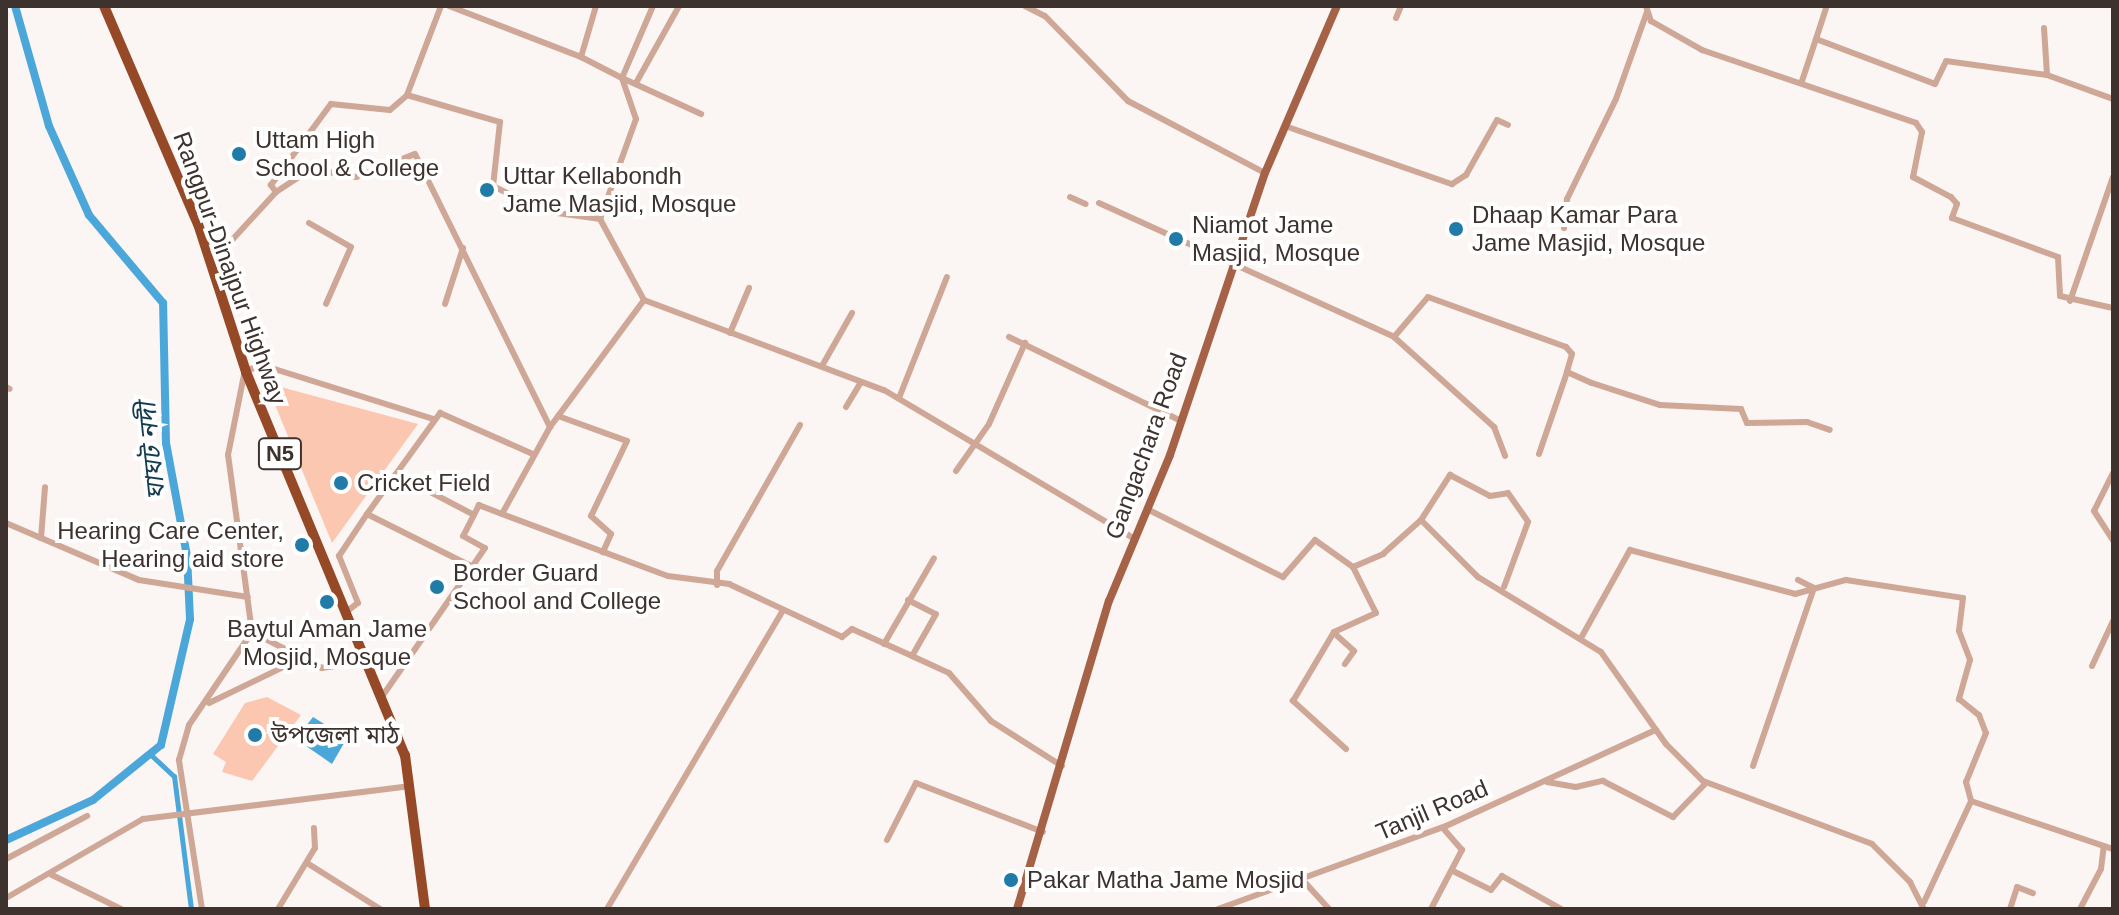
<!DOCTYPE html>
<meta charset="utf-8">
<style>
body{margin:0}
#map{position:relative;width:2119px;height:915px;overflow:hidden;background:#fbf5f3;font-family:Arial,"Noto Sans Bengali",sans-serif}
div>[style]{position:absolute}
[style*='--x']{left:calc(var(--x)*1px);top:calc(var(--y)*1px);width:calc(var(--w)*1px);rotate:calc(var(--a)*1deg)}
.green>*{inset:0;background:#fbc7b1}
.water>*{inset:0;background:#4ba7da}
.canal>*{height:5px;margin:-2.5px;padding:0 2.5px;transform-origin:2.5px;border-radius:2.5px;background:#4ba7da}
.river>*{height:8px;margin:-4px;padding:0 4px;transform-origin:4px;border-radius:4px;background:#4ba7da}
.minor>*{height:6px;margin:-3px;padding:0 3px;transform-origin:3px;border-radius:3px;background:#cea797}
.major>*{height:8px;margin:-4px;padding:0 4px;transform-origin:4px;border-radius:4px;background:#a66246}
.highway>*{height:10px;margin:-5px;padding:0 5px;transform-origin:5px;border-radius:5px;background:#964926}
.dots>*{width:22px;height:22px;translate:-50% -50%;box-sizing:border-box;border:4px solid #fff;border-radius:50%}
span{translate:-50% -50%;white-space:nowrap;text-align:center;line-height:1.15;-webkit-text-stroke:8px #fff;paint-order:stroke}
.shield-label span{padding:2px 6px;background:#fff;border:2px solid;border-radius:6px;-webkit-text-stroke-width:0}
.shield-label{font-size:22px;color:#3d322d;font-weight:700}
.poi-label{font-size:24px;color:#3d322d}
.left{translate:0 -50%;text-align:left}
.right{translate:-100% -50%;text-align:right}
.street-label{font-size:24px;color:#3d322d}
.water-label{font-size:26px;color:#143b50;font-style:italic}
.frame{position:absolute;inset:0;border:8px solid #3d322d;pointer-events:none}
</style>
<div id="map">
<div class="green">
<div style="clip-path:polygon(266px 383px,418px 424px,332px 543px)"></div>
<div style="clip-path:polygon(267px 697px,301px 715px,252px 781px,222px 772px,226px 762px,213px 754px,245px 703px)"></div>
</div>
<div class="water">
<div style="clip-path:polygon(313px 717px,347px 738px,332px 764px,296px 739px)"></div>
</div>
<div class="canal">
<div style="--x:150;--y:754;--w:33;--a:43"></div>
<div style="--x:174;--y:776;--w:134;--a:82.7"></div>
</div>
<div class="river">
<div style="--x:6;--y:840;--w:96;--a:-24.7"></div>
<div style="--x:93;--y:800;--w:87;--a:-39"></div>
<div style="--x:161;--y:745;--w:129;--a:-77"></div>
<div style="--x:190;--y:619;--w:63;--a:-92.7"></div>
<div style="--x:187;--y:556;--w:115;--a:-100.5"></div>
<div style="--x:166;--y:443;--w:140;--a:-91.2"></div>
<div style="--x:163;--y:303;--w:115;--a:-130.1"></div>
<div style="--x:89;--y:215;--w:98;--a:-114.2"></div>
<div style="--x:49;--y:126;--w:125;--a:-105.8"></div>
</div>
<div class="minor">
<div style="--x:449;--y:6;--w:142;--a:21.1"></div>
<div style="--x:581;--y:57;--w:53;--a:-73.6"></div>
<div style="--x:653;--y:6;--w:78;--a:113.3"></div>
<div style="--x:622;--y:78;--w:87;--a:24.5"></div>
<div style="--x:1025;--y:6;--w:22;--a:27"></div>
<div style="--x:1045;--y:16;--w:119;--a:45.7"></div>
<div style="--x:1128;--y:101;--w:155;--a:27.7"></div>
<div style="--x:1646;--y:6;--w:16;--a:72"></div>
<div style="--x:1651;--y:21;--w:59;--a:29.6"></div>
<div style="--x:1702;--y:50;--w:226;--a:18.8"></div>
<div style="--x:1916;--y:123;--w:11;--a:56"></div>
<div style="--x:1922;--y:132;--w:46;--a:101.3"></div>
<div style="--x:1913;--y:177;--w:43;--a:27.8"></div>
<div style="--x:1951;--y:197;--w:9;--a:49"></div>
<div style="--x:1957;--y:204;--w:15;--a:110"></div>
<div style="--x:1952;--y:218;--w:113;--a:20.2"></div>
<div style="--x:2058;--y:257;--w:39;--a:87"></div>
<div style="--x:2060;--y:296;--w:54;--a:12.8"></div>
<div style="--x:1396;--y:18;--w:13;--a:-67"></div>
<div style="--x:2044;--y:28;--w:47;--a:86.3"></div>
<div style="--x:1816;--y:39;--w:35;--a:-72"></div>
<div style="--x:581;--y:57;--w:46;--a:27.1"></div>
<div style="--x:622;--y:78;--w:43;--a:71.1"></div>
<div style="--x:636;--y:119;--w:106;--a:109.8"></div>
<div style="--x:1802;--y:81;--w:44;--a:-71.6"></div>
<div style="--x:1816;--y:39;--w:127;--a:20.7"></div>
<div style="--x:1935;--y:84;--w:25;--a:-64"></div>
<div style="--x:1946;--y:61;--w:102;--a:7.9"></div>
<div style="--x:2047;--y:75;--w:70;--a:20"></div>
<div style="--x:636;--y:83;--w:88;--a:-60.8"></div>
<div style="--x:407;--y:95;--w:95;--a:-69.1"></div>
<div style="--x:1285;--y:126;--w:177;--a:19.2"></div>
<div style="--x:1452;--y:184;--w:17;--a:-33"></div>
<div style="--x:1466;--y:175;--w:63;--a:-60.6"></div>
<div style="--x:1497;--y:120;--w:12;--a:24"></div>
<div style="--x:276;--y:192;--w:42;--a:-33.3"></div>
<div style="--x:311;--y:169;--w:46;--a:10.1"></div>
<div style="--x:356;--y:177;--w:63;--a:-21.3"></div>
<div style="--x:415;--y:154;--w:305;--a:63.7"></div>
<div style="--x:1070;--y:197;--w:17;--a:24"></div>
<div style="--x:1099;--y:203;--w:324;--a:24.4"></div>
<div style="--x:1394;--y:337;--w:52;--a:-49.6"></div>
<div style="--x:1428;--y:297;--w:147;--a:19.9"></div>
<div style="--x:1566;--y:347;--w:9;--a:49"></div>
<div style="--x:1572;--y:354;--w:19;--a:106"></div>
<div style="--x:1567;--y:372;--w:27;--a:24"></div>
<div style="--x:1592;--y:383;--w:71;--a:17.9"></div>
<div style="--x:1660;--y:405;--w:81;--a:2.8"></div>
<div style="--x:1741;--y:409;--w:15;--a:67"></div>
<div style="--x:1747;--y:423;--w:60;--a:-1"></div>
<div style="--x:1807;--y:422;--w:24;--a:19"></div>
<div style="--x:309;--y:223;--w:48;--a:29.7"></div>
<div style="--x:351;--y:247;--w:62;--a:113.7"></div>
<div style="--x:1564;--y:228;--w:29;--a:-84"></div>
<div style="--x:1567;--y:199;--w:111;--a:-63.9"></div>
<div style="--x:1616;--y:99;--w:92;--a:-70.4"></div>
<div style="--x:211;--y:263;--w:96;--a:-47.5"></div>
<div style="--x:276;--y:192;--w:9;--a:-126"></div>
<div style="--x:271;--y:185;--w:101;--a:-53.5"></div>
<div style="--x:331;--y:104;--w:59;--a:5.8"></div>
<div style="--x:390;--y:110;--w:23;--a:-41"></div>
<div style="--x:407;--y:95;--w:97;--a:16.2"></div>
<div style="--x:500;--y:122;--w:64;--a:96.2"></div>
<div style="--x:493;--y:186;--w:56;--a:26.6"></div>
<div style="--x:543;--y:211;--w:58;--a:8"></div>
<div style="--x:600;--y:219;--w:92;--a:61.5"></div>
<div style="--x:644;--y:300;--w:158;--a:126.5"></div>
<div style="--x:550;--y:427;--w:99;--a:118.9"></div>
<div style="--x:502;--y:514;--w:25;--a:-159"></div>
<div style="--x:479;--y:505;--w:35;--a:117"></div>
<div style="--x:463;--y:536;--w:25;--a:29"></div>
<div style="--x:485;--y:548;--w:181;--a:124.7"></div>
<div style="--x:644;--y:300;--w:256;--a:20.6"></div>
<div style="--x:884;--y:390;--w:292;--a:30.7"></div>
<div style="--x:2070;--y:301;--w:131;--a:-70.9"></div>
<div style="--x:445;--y:304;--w:59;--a:-72.2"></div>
<div style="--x:730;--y:333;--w:49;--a:-67.1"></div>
<div style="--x:1009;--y:337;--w:191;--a:26"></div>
<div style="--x:1394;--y:337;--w:135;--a:42"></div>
<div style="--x:1494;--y:427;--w:31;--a:69"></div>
<div style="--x:822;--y:366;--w:61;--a:-60.5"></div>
<div style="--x:6;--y:387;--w:4;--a:27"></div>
<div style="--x:899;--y:398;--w:130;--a:-68.4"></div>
<div style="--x:846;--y:407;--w:29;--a:-59"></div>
<div style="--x:558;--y:416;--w:73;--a:19.9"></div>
<div style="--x:627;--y:441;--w:83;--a:115.6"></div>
<div style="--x:591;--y:516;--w:27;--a:42"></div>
<div style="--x:611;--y:534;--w:20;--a:114"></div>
<div style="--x:1539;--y:454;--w:87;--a:-71.1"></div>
<div style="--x:956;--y:471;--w:57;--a:-54.9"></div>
<div style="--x:989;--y:424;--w:89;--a:-66"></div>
<div style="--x:2113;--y:473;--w:42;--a:116.6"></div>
<div style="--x:2094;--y:511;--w:35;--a:57"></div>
<div style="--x:396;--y:474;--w:88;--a:27.7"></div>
<div style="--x:1149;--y:510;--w:150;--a:26.6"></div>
<div style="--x:1283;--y:577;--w:49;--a:-49.1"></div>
<div style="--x:1315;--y:540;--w:47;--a:35.4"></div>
<div style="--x:1353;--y:567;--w:33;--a:-23"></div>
<div style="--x:1383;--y:554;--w:51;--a:-41.8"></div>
<div style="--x:1421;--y:520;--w:81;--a:45"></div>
<div style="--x:1478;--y:577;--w:144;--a:31.4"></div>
<div style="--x:1601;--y:652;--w:113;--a:54.8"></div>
<div style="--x:1666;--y:744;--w:52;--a:45"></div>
<div style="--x:1703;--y:781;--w:180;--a:20.4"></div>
<div style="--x:1872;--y:844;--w:54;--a:45"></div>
<div style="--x:1910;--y:882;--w:30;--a:63"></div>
<div style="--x:367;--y:514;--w:125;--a:-54.1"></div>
<div style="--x:440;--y:413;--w:102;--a:23.8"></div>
<div style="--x:502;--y:514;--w:177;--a:20.5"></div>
<div style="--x:668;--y:576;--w:62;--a:7.5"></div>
<div style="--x:729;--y:584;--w:125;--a:25.1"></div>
<div style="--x:842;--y:637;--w:13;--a:-39"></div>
<div style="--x:852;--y:629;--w:66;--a:24.2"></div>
<div style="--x:912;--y:656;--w:41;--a:24.7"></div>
<div style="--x:949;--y:673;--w:64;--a:48.8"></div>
<div style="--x:991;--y:721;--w:84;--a:32.4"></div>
<div style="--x:1421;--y:520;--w:54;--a:-57.2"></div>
<div style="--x:1450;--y:475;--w:45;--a:27.7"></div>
<div style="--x:1490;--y:496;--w:18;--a:-9"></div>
<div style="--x:1508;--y:493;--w:35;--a:55"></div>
<div style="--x:1528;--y:522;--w:69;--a:110.3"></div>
<div style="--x:6;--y:523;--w:145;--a:23.2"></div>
<div style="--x:139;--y:580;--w:110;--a:8.9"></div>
<div style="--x:41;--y:538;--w:51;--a:-85.5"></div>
<div style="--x:717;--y:585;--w:14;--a:-90"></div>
<div style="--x:717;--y:571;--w:168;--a:-60.4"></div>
<div style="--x:908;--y:600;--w:31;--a:27"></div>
<div style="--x:936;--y:614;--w:48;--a:119.7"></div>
<div style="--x:346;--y:612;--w:15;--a:-37"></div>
<div style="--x:358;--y:603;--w:51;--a:-112"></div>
<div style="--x:339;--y:556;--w:50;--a:-56.3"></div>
<div style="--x:367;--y:514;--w:119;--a:26.6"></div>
<div style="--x:1334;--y:633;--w:27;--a:42"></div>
<div style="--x:1354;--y:651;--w:16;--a:125"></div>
<div style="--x:1581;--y:638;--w:101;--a:-60.9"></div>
<div style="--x:1630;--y:550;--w:171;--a:14.9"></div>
<div style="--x:1795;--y:594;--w:53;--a:-15.4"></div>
<div style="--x:1846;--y:580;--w:118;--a:8.7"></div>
<div style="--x:1963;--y:598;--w:33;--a:97"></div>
<div style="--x:1959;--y:631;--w:31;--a:69"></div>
<div style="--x:1970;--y:660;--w:41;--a:105.8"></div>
<div style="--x:1959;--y:699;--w:26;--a:39"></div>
<div style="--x:1979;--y:715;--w:19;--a:69"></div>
<div style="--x:1986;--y:733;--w:53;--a:112.2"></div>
<div style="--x:1966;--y:782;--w:20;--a:75"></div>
<div style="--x:1971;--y:801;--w:150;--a:18.7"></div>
<div style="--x:884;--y:644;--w:99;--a:-59.8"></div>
<div style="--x:367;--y:661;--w:46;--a:171.2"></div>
<div style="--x:322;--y:668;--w:79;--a:-152.8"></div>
<div style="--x:252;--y:632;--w:179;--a:-97.7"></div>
<div style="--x:228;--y:455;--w:87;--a:-78.7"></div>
<div style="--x:245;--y:370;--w:20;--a:-11"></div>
<div style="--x:265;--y:366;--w:176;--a:17.5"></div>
<div style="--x:2092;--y:666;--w:50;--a:-65"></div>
<div style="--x:209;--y:703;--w:103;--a:-25.8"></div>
<div style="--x:1346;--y:749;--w:72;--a:-137.8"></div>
<div style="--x:1293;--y:701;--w:80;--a:-59.3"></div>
<div style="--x:1334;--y:632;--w:46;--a:-24.3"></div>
<div style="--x:1376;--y:613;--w:51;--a:-116.6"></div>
<div style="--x:1753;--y:766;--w:188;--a:-71.1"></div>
<div style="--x:1814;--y:588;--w:18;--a:-153"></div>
<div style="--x:1547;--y:782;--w:29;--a:10"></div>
<div style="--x:1576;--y:787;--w:28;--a:-13"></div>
<div style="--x:1603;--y:781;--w:79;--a:27.2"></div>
<div style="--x:1673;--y:817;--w:47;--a:-45.9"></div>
<div style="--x:887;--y:840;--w:64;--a:-63"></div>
<div style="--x:916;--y:783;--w:136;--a:21.1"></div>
<div style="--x:6;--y:859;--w:92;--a:-28"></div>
<div style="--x:307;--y:863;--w:86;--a:32.2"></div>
<div style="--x:1455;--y:872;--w:40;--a:26.6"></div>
<div style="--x:1491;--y:890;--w:18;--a:-52"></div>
<div style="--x:1502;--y:876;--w:68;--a:29.2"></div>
<div style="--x:52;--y:875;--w:77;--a:26.2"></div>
<div style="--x:1300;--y:877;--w:43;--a:47.8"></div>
<div style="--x:6;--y:898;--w:158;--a:-30"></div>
<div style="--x:143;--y:819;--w:270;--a:-7"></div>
<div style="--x:1924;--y:902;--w:111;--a:-65"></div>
<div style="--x:202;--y:909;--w:151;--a:-98.8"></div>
<div style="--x:179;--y:760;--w:36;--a:-74"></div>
<div style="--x:189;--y:725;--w:112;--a:-55.9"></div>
<div style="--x:278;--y:909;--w:71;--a:-58.8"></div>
<div style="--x:315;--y:848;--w:20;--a:-93"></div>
<div style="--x:607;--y:909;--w:345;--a:-59.5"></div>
<div style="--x:1218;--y:909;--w:243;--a:-20"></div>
<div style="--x:1446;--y:826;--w:231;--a:-24.6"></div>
<div style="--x:1431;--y:909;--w:67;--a:-62.3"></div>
<div style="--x:1462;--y:850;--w:29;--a:-131"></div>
<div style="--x:2010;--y:909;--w:23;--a:-72"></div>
<div style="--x:2017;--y:887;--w:17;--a:21"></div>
<div style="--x:2080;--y:909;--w:45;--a:-62.3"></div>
<div style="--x:2101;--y:869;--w:23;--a:-83"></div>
</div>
<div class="major">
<div style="--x:1017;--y:909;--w:321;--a:-73.4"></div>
<div style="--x:1109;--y:601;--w:158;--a:-67.3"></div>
<div style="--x:1170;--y:455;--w:298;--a:-71.4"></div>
<div style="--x:1265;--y:173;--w:182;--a:-66.7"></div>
</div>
<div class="highway">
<div style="--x:104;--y:6;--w:237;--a:66.7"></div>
<div style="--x:198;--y:224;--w:156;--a:72"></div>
<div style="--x:246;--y:372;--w:415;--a:67.5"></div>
<div style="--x:405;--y:755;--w:155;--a:82.6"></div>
</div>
<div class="dots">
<div style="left:239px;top:154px;background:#207ba9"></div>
<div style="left:487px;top:190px;background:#207ba9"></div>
<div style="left:1456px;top:229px;background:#207ba9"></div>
<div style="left:1176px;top:239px;background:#207ba9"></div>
<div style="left:341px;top:483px;background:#207ba9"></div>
<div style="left:302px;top:545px;background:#207ba9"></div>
<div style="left:437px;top:587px;background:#207ba9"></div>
<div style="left:327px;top:602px;background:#207ba9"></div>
<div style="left:255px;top:735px;background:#207ba9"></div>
<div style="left:1011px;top:880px;background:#207ba9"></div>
</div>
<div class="shield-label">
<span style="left:280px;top:454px">N5</span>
</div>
<div class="poi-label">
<span class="left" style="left:255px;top:154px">Uttam High<br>School &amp; College</span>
<span class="left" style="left:503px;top:190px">Uttar Kellabondh<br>Jame Masjid, Mosque</span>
<span class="left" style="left:1472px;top:229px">Dhaap Kamar Para<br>Jame Masjid, Mosque</span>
<span class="left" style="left:1192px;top:239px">Niamot Jame<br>Masjid, Mosque</span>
<span class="left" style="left:357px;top:483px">Cricket Field</span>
<span class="right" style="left:284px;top:545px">Hearing Care Center,<br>Hearing aid store</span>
<span class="left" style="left:453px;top:587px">Border Guard<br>School and College</span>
<span style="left:327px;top:643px">Baytul Aman Jame<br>Mosjid, Mosque</span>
<span class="left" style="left:271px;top:735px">উপজেলা মাঠ</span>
<span class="left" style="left:1027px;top:880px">Pakar Matha Jame Mosjid</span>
</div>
<div class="street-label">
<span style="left:230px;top:268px;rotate:70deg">Rangpur-Dinajpur Highway</span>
<span style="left:1146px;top:446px;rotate:-70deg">Gangachara Road</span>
<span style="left:1432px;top:810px;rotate:-23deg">Tanjil Road</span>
</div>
<div class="water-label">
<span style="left:152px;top:451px;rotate:-96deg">ঘাঘট নদী</span>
</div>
<div class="frame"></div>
</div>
